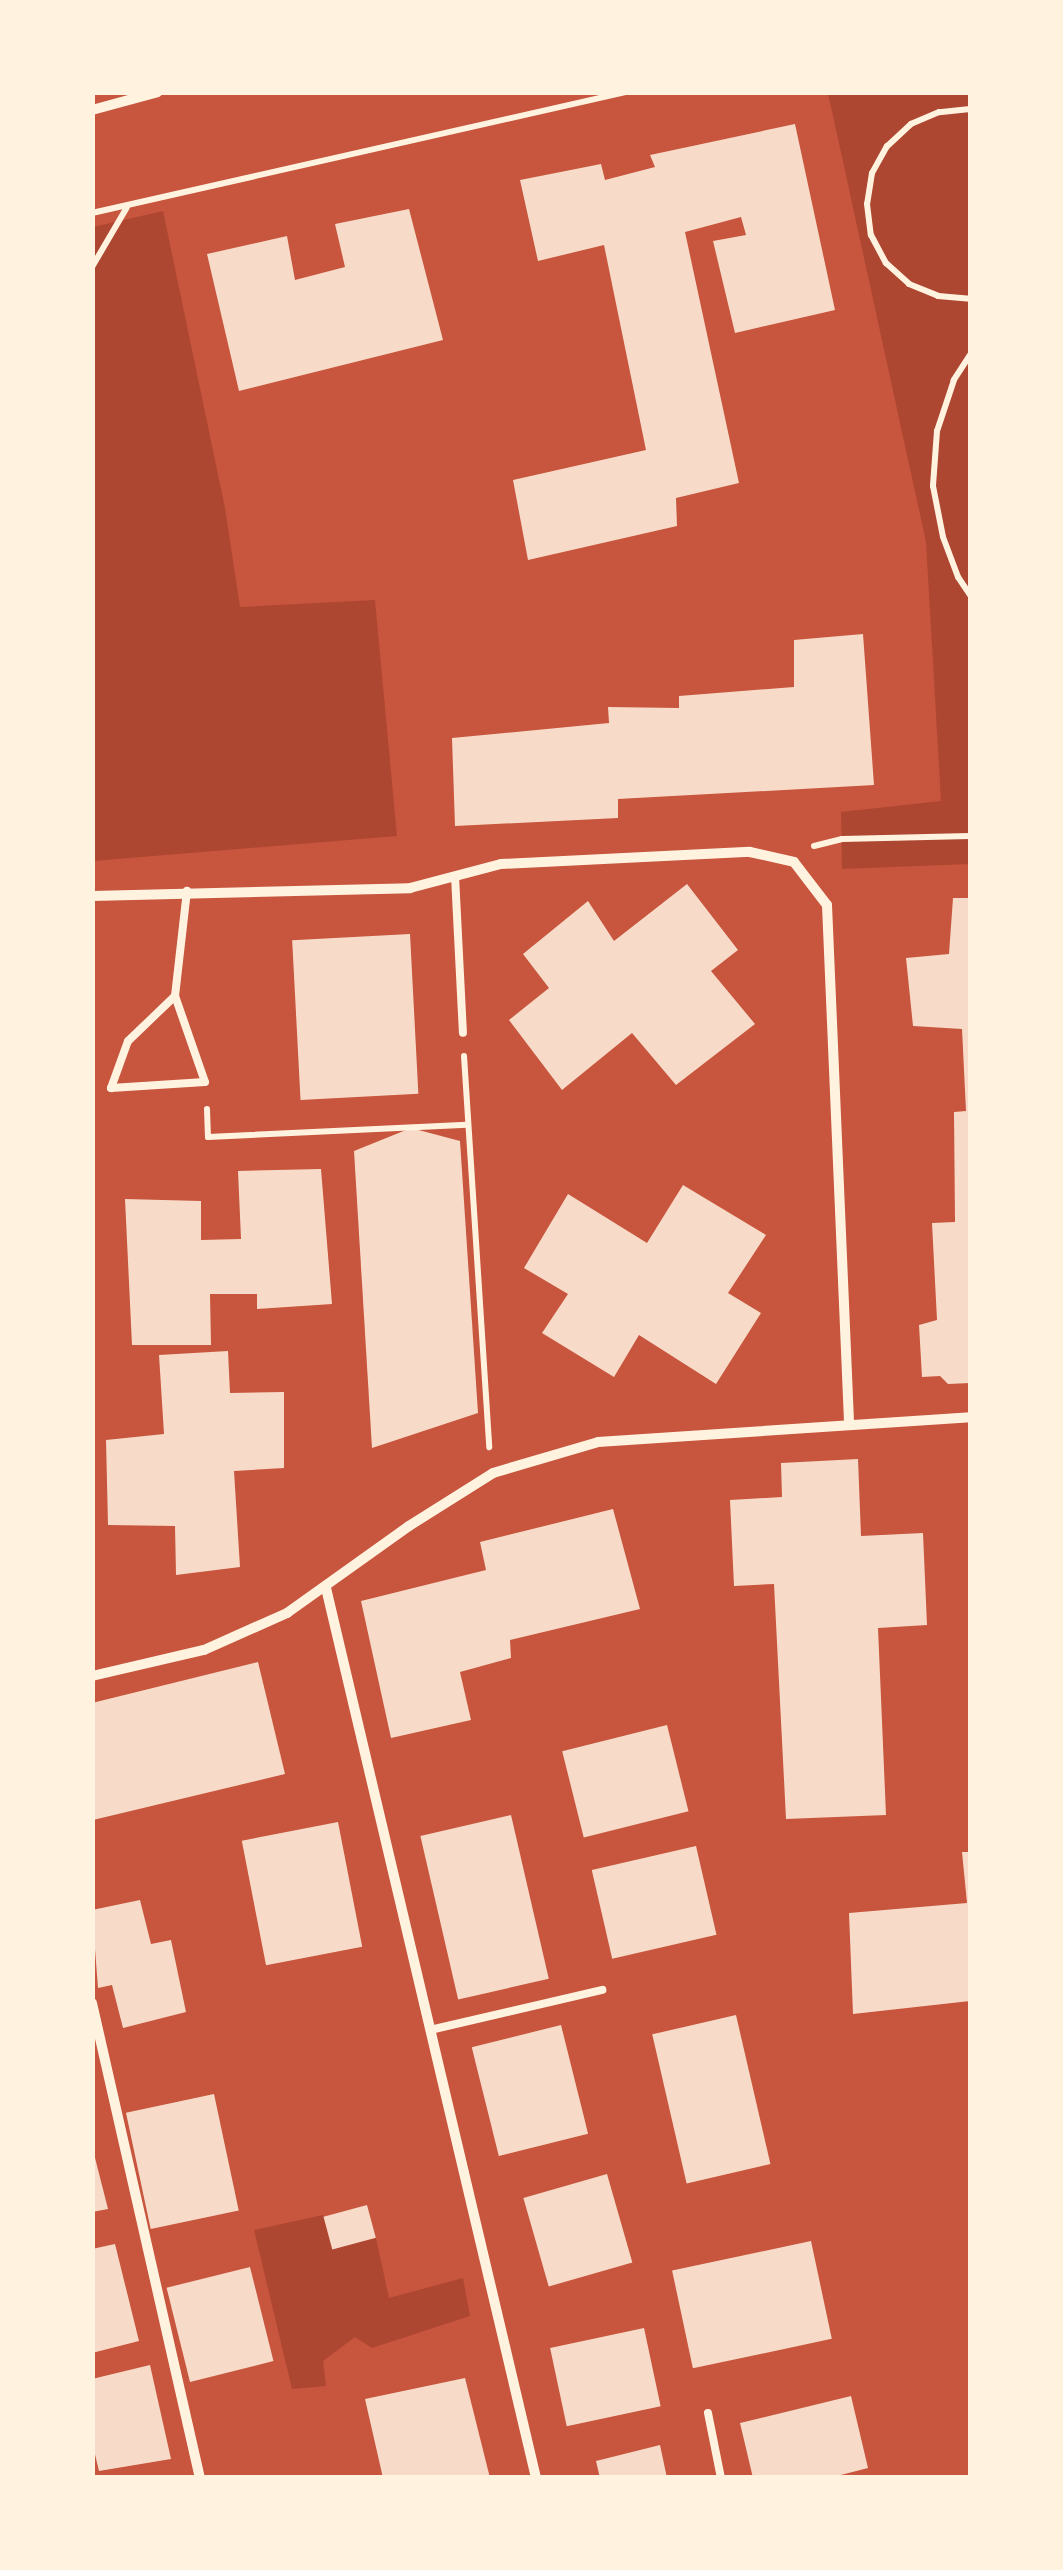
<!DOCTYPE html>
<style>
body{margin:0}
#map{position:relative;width:1063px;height:2570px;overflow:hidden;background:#c8553d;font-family:"Fira Sans",sans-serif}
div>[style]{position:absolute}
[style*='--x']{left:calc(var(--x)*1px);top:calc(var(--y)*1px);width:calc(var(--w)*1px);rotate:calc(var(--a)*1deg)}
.green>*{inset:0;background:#ae4732}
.building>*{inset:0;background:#f7dbc8;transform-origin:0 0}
.path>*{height:6px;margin:-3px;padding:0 3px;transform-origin:3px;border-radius:3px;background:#fff3e0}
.service>*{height:8px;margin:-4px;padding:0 4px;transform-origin:4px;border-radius:4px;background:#fff3e0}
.minor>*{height:10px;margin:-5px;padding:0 5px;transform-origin:5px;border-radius:5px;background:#fff3e0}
span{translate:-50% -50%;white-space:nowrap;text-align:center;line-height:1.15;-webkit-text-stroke:8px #fff3e0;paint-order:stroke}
.frame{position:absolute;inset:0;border:95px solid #fff3e0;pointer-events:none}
</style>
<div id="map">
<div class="green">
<div style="clip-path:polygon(828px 93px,970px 93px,970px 864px,842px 869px,841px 812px,941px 801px,926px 542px)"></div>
<div style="clip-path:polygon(163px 211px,225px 508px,240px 607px,375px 600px,397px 836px,93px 861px,93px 227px)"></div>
<div style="clip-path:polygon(323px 2215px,332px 2249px,376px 2238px,389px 2298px,463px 2278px,470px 2316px,372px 2348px,355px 2337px,323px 2361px,326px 2386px,292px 2389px,254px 2230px)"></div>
</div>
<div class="building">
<div style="clip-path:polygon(795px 124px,835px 310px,735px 333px,713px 241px,746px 235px,741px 217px,685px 232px,739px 483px,676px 498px,677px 526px,528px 560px,513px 480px,646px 450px,604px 245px,538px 261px,520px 180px,601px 164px,605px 180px,655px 167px,650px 155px)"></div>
<div style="clip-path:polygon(409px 209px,443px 340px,239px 391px,207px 254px,287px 236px,295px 280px,345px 267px,335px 224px)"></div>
<div style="clip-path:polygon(863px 634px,874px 785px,618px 799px,618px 818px,455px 826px,452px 738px,609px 723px,608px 707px,679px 708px,679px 696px,794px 687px,794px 640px)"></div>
<div style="clip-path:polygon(687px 884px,738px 950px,711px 971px,755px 1024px,676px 1085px,632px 1033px,562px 1090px,509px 1020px,549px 988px,523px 954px,588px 901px,614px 941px)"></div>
<div style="clip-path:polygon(953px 898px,970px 898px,970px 1383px,948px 1384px,940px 1376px,922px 1377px,919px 1325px,937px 1320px,932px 1223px,955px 1222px,954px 1112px,966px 1111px,962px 1029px,913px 1026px,906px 958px,949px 954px)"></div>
<div style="left:410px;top:934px;width:160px;height:118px;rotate:87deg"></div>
<div style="clip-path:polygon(411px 1128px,460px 1141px,478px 1413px,372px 1448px,354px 1151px)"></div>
<div style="clip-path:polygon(321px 1169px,332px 1304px,257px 1309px,257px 1294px,210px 1294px,211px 1345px,132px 1345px,125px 1199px,201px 1201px,201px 1240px,241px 1239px,238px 1171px)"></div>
<div style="clip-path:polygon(683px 1185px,766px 1235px,728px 1293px,761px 1313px,716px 1384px,639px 1335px,614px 1377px,542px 1333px,568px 1294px,524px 1268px,568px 1194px,647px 1243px)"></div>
<div style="clip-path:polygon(228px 1351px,230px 1393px,284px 1392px,284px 1468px,234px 1471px,240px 1567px,176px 1575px,175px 1526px,108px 1525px,106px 1440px,164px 1434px,159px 1355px)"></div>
<div style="clip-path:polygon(858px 1459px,861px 1536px,923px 1533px,927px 1625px,878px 1628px,886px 1815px,786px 1819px,774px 1584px,734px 1586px,730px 1500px,782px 1497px,781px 1463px)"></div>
<div style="clip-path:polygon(613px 1509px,640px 1609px,510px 1640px,511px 1658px,460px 1672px,471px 1720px,391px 1738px,361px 1601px,486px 1570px,480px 1542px)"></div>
<div style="clip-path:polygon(258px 1662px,285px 1774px,93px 1820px,92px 1703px)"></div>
<div style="left:667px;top:1725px;width:89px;height:108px;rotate:76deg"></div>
<div style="left:511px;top:1815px;width:168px;height:93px;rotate:77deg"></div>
<div style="left:338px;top:1822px;width:127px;height:98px;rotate:79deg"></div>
<div style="left:696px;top:1846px;width:91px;height:107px;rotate:77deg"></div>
<div style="clip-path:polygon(962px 1852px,970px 1852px,970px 2001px,853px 2014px,849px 1913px,967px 1903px)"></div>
<div style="clip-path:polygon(140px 1900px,151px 1944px,171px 1940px,186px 2012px,123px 2028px,112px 1985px,98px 1988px,92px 1910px)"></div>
<div style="left:736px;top:2015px;width:153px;height:86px;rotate:77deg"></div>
<div style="left:561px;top:2025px;width:112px;height:92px;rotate:76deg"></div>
<div style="left:214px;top:2094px;width:119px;height:90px;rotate:78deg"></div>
<div style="clip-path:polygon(92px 2146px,108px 2209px,92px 2212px)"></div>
<div style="left:607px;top:2174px;width:92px;height:87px;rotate:74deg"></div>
<div style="left:367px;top:2205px;width:34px;height:45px;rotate:75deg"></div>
<div style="left:811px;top:2241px;width:100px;height:142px;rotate:78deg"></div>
<div style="clip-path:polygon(115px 2244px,139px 2341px,92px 2353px,92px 2249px)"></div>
<div style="left:250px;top:2267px;width:97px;height:86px;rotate:76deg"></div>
<div style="left:644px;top:2328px;width:80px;height:96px;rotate:78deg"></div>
<div style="clip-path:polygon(150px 2365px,171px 2459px,99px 2471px,92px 2442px,92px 2379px)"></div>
<div style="clip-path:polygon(465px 2378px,490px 2478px,383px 2478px,365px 2399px)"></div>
<div style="clip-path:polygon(851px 2396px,868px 2468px,829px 2478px,753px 2478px,740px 2423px)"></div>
<div style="clip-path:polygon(660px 2445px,667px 2478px,600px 2478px,596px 2461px)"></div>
</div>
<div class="path">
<div style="--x:970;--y:109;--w:31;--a:174"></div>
<div style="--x:939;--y:112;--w:30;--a:157"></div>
<div style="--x:911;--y:124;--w:33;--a:137"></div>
<div style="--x:887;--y:146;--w:31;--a:119"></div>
<div style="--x:872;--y:173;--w:31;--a:99"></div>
<div style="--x:867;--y:204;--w:31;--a:83"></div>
<div style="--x:871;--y:235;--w:32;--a:62"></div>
<div style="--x:886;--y:263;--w:31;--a:42"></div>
<div style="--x:909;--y:284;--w:31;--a:22"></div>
<div style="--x:938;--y:296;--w:32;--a:5"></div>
<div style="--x:92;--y:213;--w:548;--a:-12.77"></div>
<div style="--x:92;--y:267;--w:69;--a:-59.7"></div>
<div style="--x:970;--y:355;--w:30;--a:123"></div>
<div style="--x:954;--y:380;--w:54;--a:108.4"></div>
<div style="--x:937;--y:431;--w:55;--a:94.2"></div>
<div style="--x:933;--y:486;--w:52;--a:78.9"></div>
<div style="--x:943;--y:537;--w:43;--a:69.4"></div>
<div style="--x:958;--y:577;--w:22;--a:56"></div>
<div style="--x:814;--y:846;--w:29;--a:-14"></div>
<div style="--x:842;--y:839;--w:128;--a:-1.3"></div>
<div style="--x:464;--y:1056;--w:392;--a:86.3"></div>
<div style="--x:207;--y:1109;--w:28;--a:88"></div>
<div style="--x:208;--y:1137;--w:259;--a:-2.7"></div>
</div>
<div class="service">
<div style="--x:455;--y:876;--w:157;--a:87.1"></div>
<div style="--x:175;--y:996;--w:65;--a:136.2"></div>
<div style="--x:128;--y:1041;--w:50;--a:109.9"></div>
<div style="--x:111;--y:1088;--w:94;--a:-3.7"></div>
<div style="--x:205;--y:1082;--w:91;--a:-109.2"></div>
<div style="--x:175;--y:996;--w:106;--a:-83.5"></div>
<div style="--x:430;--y:2030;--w:177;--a:-13.1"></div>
<div style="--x:708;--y:2413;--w:66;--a:78.7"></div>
</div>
<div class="minor">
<div style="--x:92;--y:110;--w:68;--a:-15.3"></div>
<div style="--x:92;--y:896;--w:318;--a:-1.4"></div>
<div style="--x:410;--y:888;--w:94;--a:-14.8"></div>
<div style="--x:501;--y:864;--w:249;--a:-2.8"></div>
<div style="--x:750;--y:852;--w:45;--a:12.8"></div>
<div style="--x:794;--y:862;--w:54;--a:52.5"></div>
<div style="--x:827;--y:905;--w:517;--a:87.56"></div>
<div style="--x:326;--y:1588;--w:914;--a:76.72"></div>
<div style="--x:92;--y:1676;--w:115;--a:-13.1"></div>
<div style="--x:204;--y:1650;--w:91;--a:-24"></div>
<div style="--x:287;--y:1613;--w:150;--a:-35.5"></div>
<div style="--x:409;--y:1526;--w:99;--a:-32.2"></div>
<div style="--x:493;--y:1473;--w:109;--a:-16.4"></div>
<div style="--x:598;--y:1442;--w:373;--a:-3.8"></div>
<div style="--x:92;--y:2003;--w:487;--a:77.2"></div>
</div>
<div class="frame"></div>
</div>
